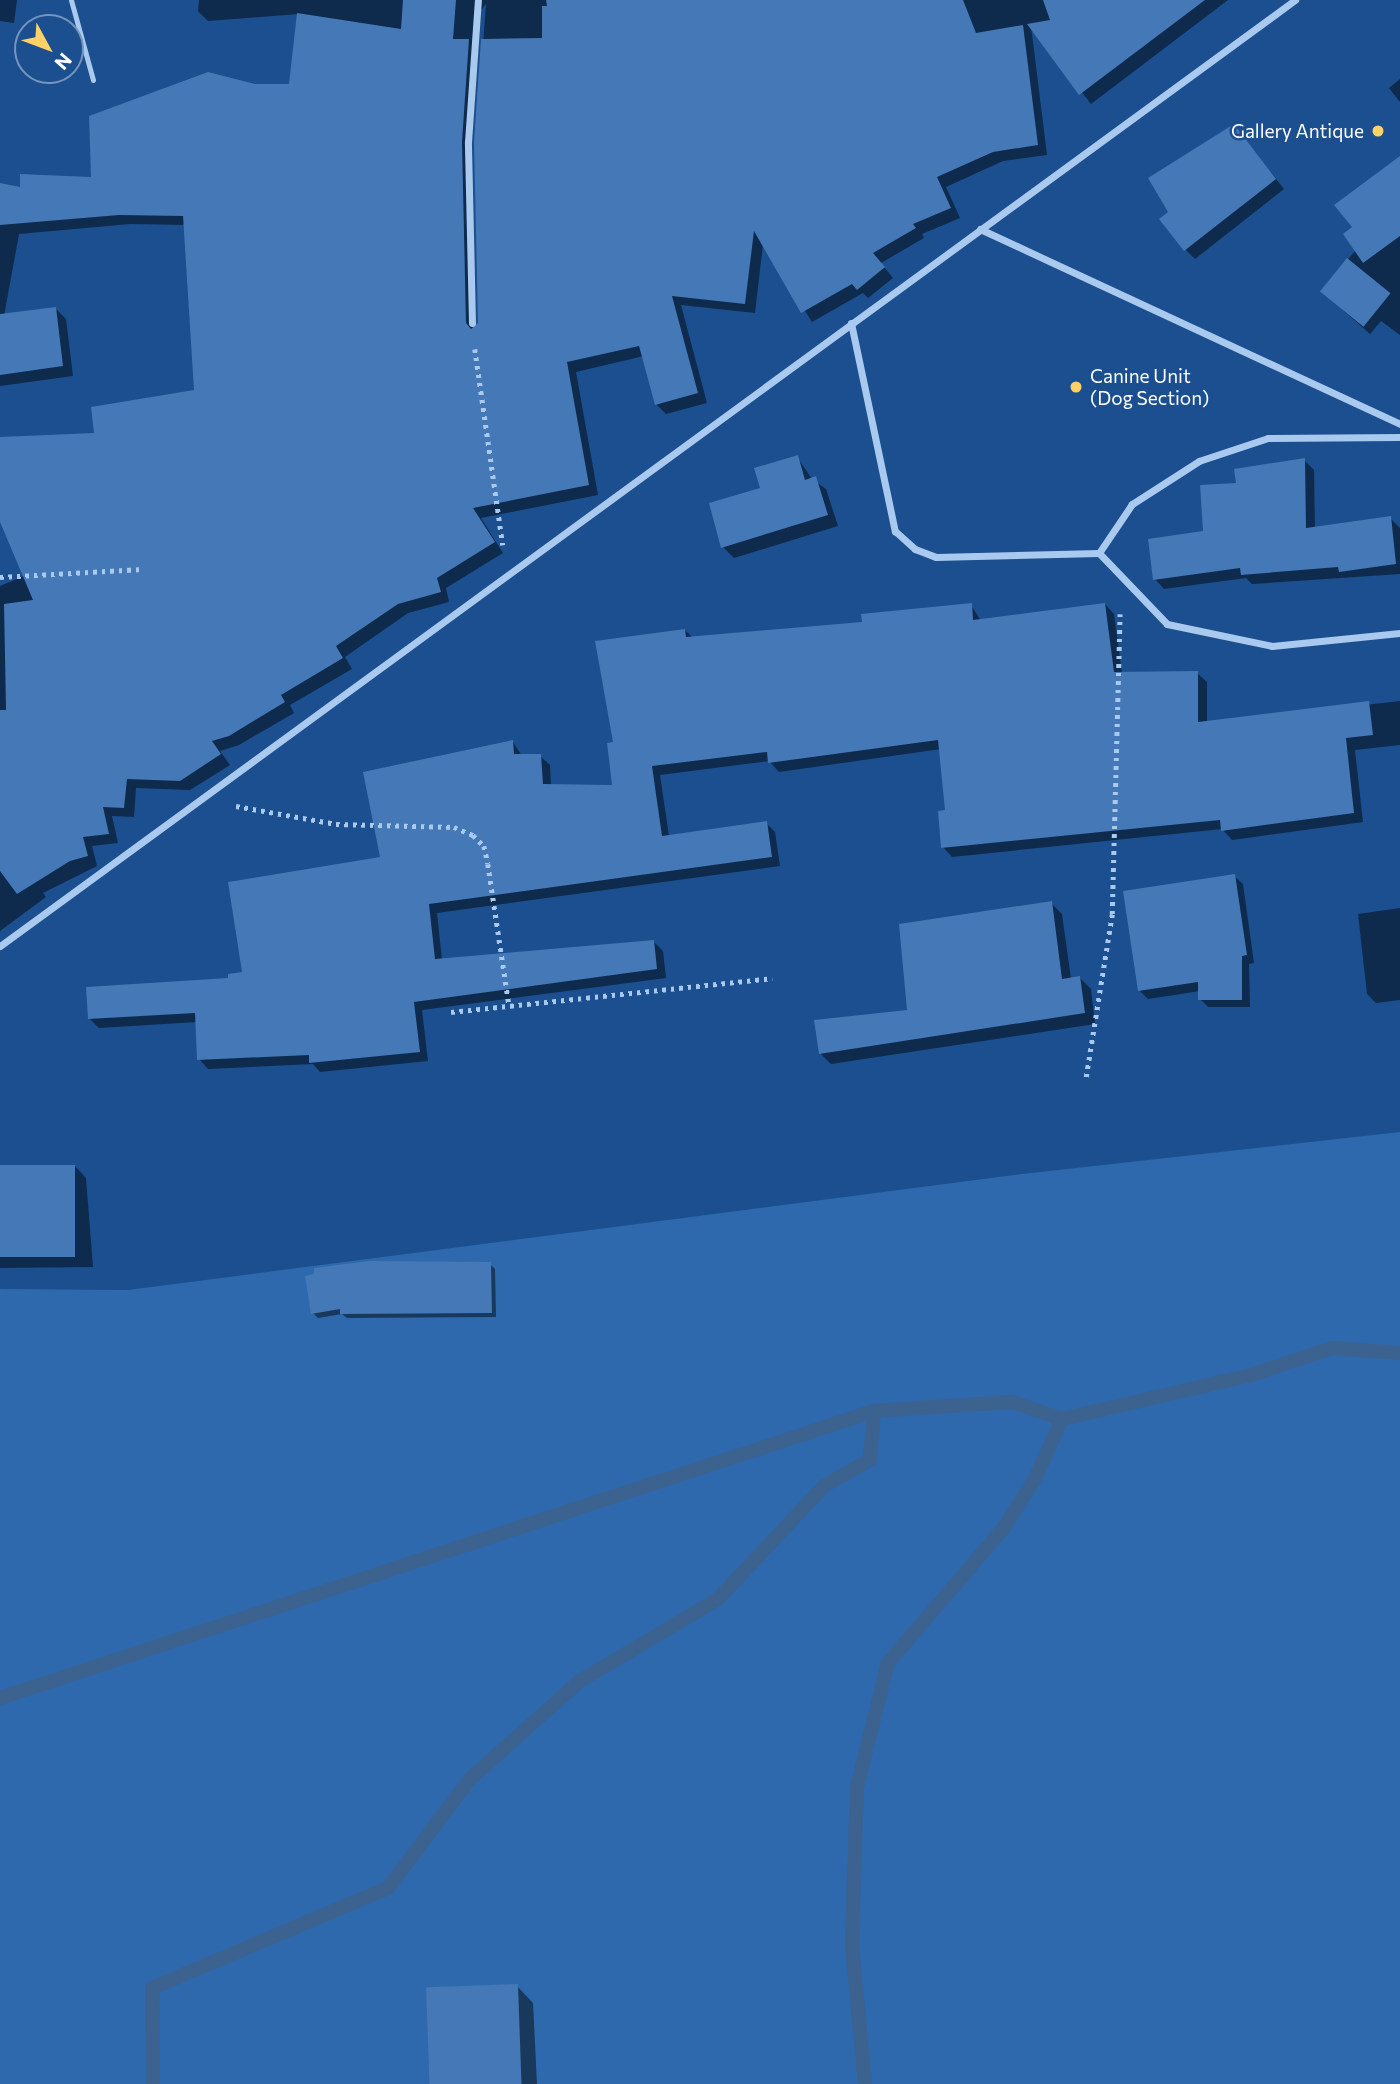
<!DOCTYPE html>
<style>
body{margin:0}
#map{position:relative;width:1400px;height:2084px;overflow:hidden;background:#1b4f8f;font-family:Commissioner,sans-serif}
div>[style]{position:absolute}
[style*='--x']{left:calc(var(--x)*1px);top:calc(var(--y)*1px);width:calc(var(--w)*1px);rotate:calc(var(--a)*1deg)}
.green>*{inset:0;background:#2e69ad}
.shadow>*{inset:0;background:#0007}
.stream>*{height:14px;margin:-7px;padding:0 7px;transform-origin:7px;border-radius:7px;background:#3c6290}
.building>*{inset:0;background:#4478b7;transform-origin:0 0}
.path>*{height:4.5px;margin-top:-2.25px;transform-origin:0;background:repeating-linear-gradient(90deg,#a9c9ee 0 3.5px,transparent 0 8.5px)}
.lane>*{height:5px;margin:-2.5px;padding:0 2.5px;transform-origin:2.5px;border-radius:2.5px;background:#a9c9ee}
.street>*{height:7px;margin:-3.5px;padding:0 3.5px;transform-origin:3.5px;border-radius:3.5px;background:#a9c9ee}
.dots>*{width:19px;height:19px;translate:-50% -50%;box-sizing:border-box;border:4px solid #1b4f8f;border-radius:50%}
span{translate:-50% -50%;white-space:nowrap;text-align:center;line-height:1.15;-webkit-text-stroke:5px #1b4f8f;paint-order:stroke}
.poi-label{font-size:19px;color:#fff}
.right{translate:-100% -50%;text-align:right}
.left{translate:0 -50%;text-align:left}
.north{position:absolute;left:14px;top:14px;width:70px;height:70px;box-sizing:border-box;background:#1b4f8f;border:2px solid #7695bc;border-radius:50%;rotate:131deg;font-size:19px;font-weight:700;line-height:28px;text-align:center;color:#fff}
.north::after{content:'';display:block;margin:auto;width:24px;height:32px;background:#ffd166;clip-path:polygon(50% 0,100% 100%,50% 72%,0 100%)}
</style>
<div id="map">
<div class="green">
<div style="clip-path:polygon(1400px 1132px,1400px 2084px,0 2084px,0 1289px,128px 1290px,1022px 1174px)"></div>
</div>
<div class="shadow">
<div style="clip-path:polygon(0 0,17px 0,14px 23px,0 21px)"></div>
<div style="clip-path:polygon(evenodd,199px 0,1228px 0,1091px 104px,1031px 26px,1047px 155px,1003px 161px,946px 187px,960px 218px,922px 234px,924px 238px,881px 263px,893px 278px,868px 298px,863px 293px,812px 322px,763px 244px,755px 313px,681px 305px,707px 403px,666px 414px,656px 404px,644px 356px,576px 372px,598px 495px,481px 518px,503px 553px,446px 588px,449px 602px,408px 613px,345px 657px,352px 669px,290px 705px,294px 713px,239px 745px,220px 751px,230px 765px,190px 790px,136px 788px,134px 817px,112px 816px,118px 843px,92px 846px,97px 866px,43px 893px,46px 897px,0 931px,0 586px,24px 576px,0 518px,0 439px,96px 435px,196px 392px,186px 225px,130px 224px,19px 234px,4px 316px,56px 309px,66px 319px,73px 376px,0 386px,0 185px,22px 189px,93px 179px,254px 85px,290px 85px,299px 14px,208px 21px,198px 11px,199px 0,486px 4px,476px 142px,480px 324px,475px 328px,471px 153px,481px 10px,486px 4px)"></div>
<div style="clip-path:polygon(1400px 79px,1400px 102px,1389px 88px)"></div>
<div style="clip-path:polygon(1234px 126px,1284px 189px,1195px 259px,1186px 250px)"></div>
<div style="clip-path:polygon(1400px 159px,1400px 335px,1381px 321px,1370px 334px,1321px 291px,1356px 250px,1355px 228px,1336px 205px)"></div>
<div style="clip-path:polygon(797px 457px,812px 479px,826px 489px,838px 526px,734px 558px,723px 547px)"></div>
<div style="clip-path:polygon(1304px 460px,1314px 470px,1315px 529px,1390px 518px,1400px 528px,1400px 574px,1252px 584px,1246px 578px,1164px 589px,1155px 579px,1204px 533px,1238px 484px)"></div>
<div style="clip-path:polygon(1105px 604px,1114px 614px,1122px 673px,1197px 673px,1207px 682px,1207px 723px,1400px 701px,1400px 745px,1355px 750px,1363px 822px,1232px 840px,1222px 829px,952px 857px,943px 847px,946px 812px,941px 749px,779px 772px,769px 761px,660px 775px,669px 836px,766px 823px,775px 832px,780px 866px,437px 913px,442px 960px,654px 942px,663px 951px,666px 978px,422px 1010px,428px 1061px,320px 1072px,313px 1064px,208px 1069px,199px 1059px,197px 1022px,99px 1028px,90px 1019px,244px 974px,513px 742px,522px 756px,540px 756px,550px 765px,551px 786px,614px 787px,615px 744px,685px 630px,693px 638px,864px 624px,971px 605px,981px 621px)"></div>
<div style="clip-path:polygon(1234px 876px,1243px 884px,1254px 963px,1249px 964px,1250px 1007px,1208px 1007px,1200px 999px,1200px 991px,1148px 999px,1140px 991px)"></div>
<div style="clip-path:polygon(1051px 903px,1062px 914px,1071px 979px,1080px 978px,1091px 989px,1095px 1024px,831px 1064px,820px 1053px,909px 1011px)"></div>
<div style="clip-path:polygon(1400px 908px,1400px 1000px,1376px 1003px,1367px 994px,1358px 914px)"></div>
<div style="clip-path:polygon(75px 1166px,86px 1178px,93px 1267px,0 1268px,0 1167px)"></div>
<div style="clip-path:polygon(490px 1264px,495px 1269px,496px 1317px,347px 1318px,342px 1314px,318px 1318px,313px 1313px)"></div>
<div style="clip-path:polygon(517px 1986px,533px 2003px,537px 2084px,432px 2084px)"></div>
</div>
<div class="stream">
<div style="--x:0;--y:1698;--w:920;--a:-18.18"></div>
<div style="--x:874;--y:1411;--w:138;--a:-3.7"></div>
<div style="--x:1012;--y:1402;--w:53;--a:18.8"></div>
<div style="--x:1062;--y:1419;--w:194;--a:-13.1"></div>
<div style="--x:1251;--y:1375;--w:85;--a:-18.4"></div>
<div style="--x:1332;--y:1348;--w:68;--a:4.2"></div>
<div style="--x:153;--y:2084;--w:96;--a:-90.6"></div>
<div style="--x:152;--y:1988;--w:256;--a:-23"></div>
<div style="--x:388;--y:1888;--w:138;--a:-53"></div>
<div style="--x:471;--y:1778;--w:146;--a:-41.7"></div>
<div style="--x:580;--y:1681;--w:161;--a:-30.7"></div>
<div style="--x:718;--y:1599;--w:155;--a:-46.8"></div>
<div style="--x:824;--y:1486;--w:53;--a:-29.5"></div>
<div style="--x:870;--y:1460;--w:49;--a:-85.3"></div>
<div style="--x:865;--y:2084;--w:140;--a:-95.3"></div>
<div style="--x:852;--y:1945;--w:158;--a:-88.2"></div>
<div style="--x:857;--y:1787;--w:128;--a:-76"></div>
<div style="--x:888;--y:1663;--w:177;--a:-49.4"></div>
<div style="--x:1003;--y:1529;--w:59;--a:-57.4"></div>
<div style="--x:1035;--y:1479;--w:66;--a:-65.8"></div>
</div>
<div class="building">
<div style="clip-path:polygon(403px 0,456px 0,453px 39px,469px 39px,462px 142px,466px 323px,471px 329px,478px 323px,474px 142px,481px 39px,542px 38px,542px 6px,547px 6px,546px 0,963px 0,976px 33px,1023px 25px,1038px 145px,993px 152px,937px 177px,951px 208px,913px 224px,916px 228px,873px 253px,885px 267px,857px 290px,852px 284px,801px 313px,754px 231px,745px 304px,672px 296px,698px 393px,655px 405px,639px 346px,567px 362px,589px 485px,473px 508px,495px 542px,437px 578px,441px 592px,398px 604px,336px 646px,343px 658px,281px 695px,285px 702px,229px 736px,212px 741px,221px 754px,180px 781px,127px 779px,124px 808px,103px 807px,109px 834px,83px 837px,88px 856px,70px 861px,17px 894px,0 871px,0 710px,6px 710px,4px 604px,33px 600px,0 522px,0 437px,94px 433px,91px 407px,194px 390px,183px 216px,119px 215px,0 225px,0 183px,20px 187px,20px 174px,91px 177px,89px 116px,208px 72px,255px 84px,289px 84px,297px 13px,401px 29px)"></div>
<div style="clip-path:polygon(1043px 0,1205px 0,1079px 95px,1027px 24px,1050px 20px)"></div>
<div style="clip-path:polygon(1234px 124px,1276px 179px,1184px 251px,1159px 219px,1168px 212px,1148px 178px)"></div>
<div style="clip-path:polygon(1400px 156px,1400px 236px,1363px 263px,1343px 234px,1352px 227px,1334px 205px)"></div>
<div style="left:1347px;top:258px;width:56px;height:43px;rotate:39deg"></div>
<div style="clip-path:polygon(56px 307px,63px 366px,0 375px,0 314px)"></div>
<div style="clip-path:polygon(798px 455px,805px 480px,816px 476px,828px 515px,721px 548px,709px 503px,760px 488px,754px 468px)"></div>
<div style="clip-path:polygon(1305px 458px,1306px 528px,1391px 516px,1396px 564px,1339px 572px,1338px 567px,1241px 575px,1240px 568px,1153px 580px,1148px 539px,1203px 531px,1200px 485px,1236px 483px,1234px 469px)"></div>
<div style="clip-path:polygon(972px 603px,973px 620px,1105px 603px,1114px 672px,1198px 671px,1198px 722px,1369px 701px,1373px 735px,1346px 738px,1354px 813px,1221px 831px,1220px 820px,941px 848px,938px 811px,945px 810px,938px 740px,768px 763px,767px 752px,652px 766px,662px 836px,767px 821px,772px 857px,429px 904px,435px 959px,654px 940px,657px 969px,414px 1002px,420px 1052px,309px 1063px,309px 1055px,197px 1060px,195px 1013px,88px 1019px,86px 987px,228px 978px,228px 974px,242px 972px,228px 882px,380px 857px,363px 772px,513px 740px,514px 754px,541px 754px,543px 784px,612px 785px,607px 743px,613px 742px,595px 641px,685px 629px,686px 637px,862px 622px,861px 614px)"></div>
<div style="clip-path:polygon(1235px 874px,1247px 955px,1242px 956px,1242px 1000px,1198px 1000px,1198px 982px,1138px 991px,1123px 891px)"></div>
<div style="clip-path:polygon(1052px 901px,1062px 979px,1080px 976px,1085px 1013px,819px 1054px,814px 1020px,907px 1010px,899px 924px)"></div>
<div style="left:0;top:1165px;width:75px;height:92px"></div>
<div style="clip-path:polygon(369px 1261px,491px 1262px,492px 1313px,340px 1314px,340px 1309px,311px 1314px,305px 1276px,314px 1274px,314px 1268px)"></div>
<div style="left:518px;top:1984px;width:100px;height:92px;rotate:88deg"></div>
</div>
<div class="path">
<div style="--x:475;--y:349;--w:198;--a:81.9"></div>
<div style="--x:0;--y:577;--w:143;--a:-3.2"></div>
<div style="--x:236;--y:806;--w:102;--a:10.2"></div>
<div style="--x:336;--y:824;--w:118;--a:1.5"></div>
<div style="--x:454;--y:827;--w:21;--a:23"></div>
<div style="--x:473;--y:835;--w:16;--a:45"></div>
<div style="--x:484;--y:846;--w:18;--a:77"></div>
<div style="--x:488;--y:864;--w:143;--a:81.5"></div>
<div style="--x:451;--y:1012;--w:323;--a:-6"></div>
<div style="--x:1086;--y:1077;--w:165;--a:-80.9"></div>
<div style="--x:1112;--y:914;--w:300;--a:-88.5"></div>
</div>
<div class="lane">
<div style="--x:71;--y:0;--w:83;--a:74.6"></div>
</div>
<div class="street">
<div style="--x:980;--y:229;--w:463;--a:24.9"></div>
<div style="--x:472;--y:323;--w:181;--a:-91.3"></div>
<div style="--x:468;--y:142;--w:142;--a:-86"></div>
<div style="--x:851;--y:323;--w:213;--a:78.1"></div>
<div style="--x:895;--y:531;--w:27;--a:42"></div>
<div style="--x:915;--y:549;--w:22;--a:21"></div>
<div style="--x:936;--y:557;--w:163;--a:-1.4"></div>
<div style="--x:1400;--y:437;--w:132;--a:179.6"></div>
<div style="--x:1268;--y:438;--w:73;--a:161.6"></div>
<div style="--x:1199;--y:461;--w:80;--a:147.3"></div>
<div style="--x:1132;--y:504;--w:59;--a:124"></div>
<div style="--x:1099;--y:553;--w:98;--a:46.2"></div>
<div style="--x:1167;--y:624;--w:107;--a:11.8"></div>
<div style="--x:1272;--y:646;--w:129;--a:-5.8"></div>
<div style="--x:0;--y:946;--w:1604;--a:-36.15"></div>
</div>
<div class="dots">
<div style="left:1378px;top:131px;background:#ffd166"></div>
<div style="left:1076px;top:387px;background:#ffd166"></div>
</div>
<div class="poi-label">
<span class="right" style="left:1364px;top:131px">Gallery Antique</span>
<span class="left" style="left:1090px;top:387px">Canine Unit<br>(Dog Section)</span>
</div>
<div class="north">N</div>
</div>
